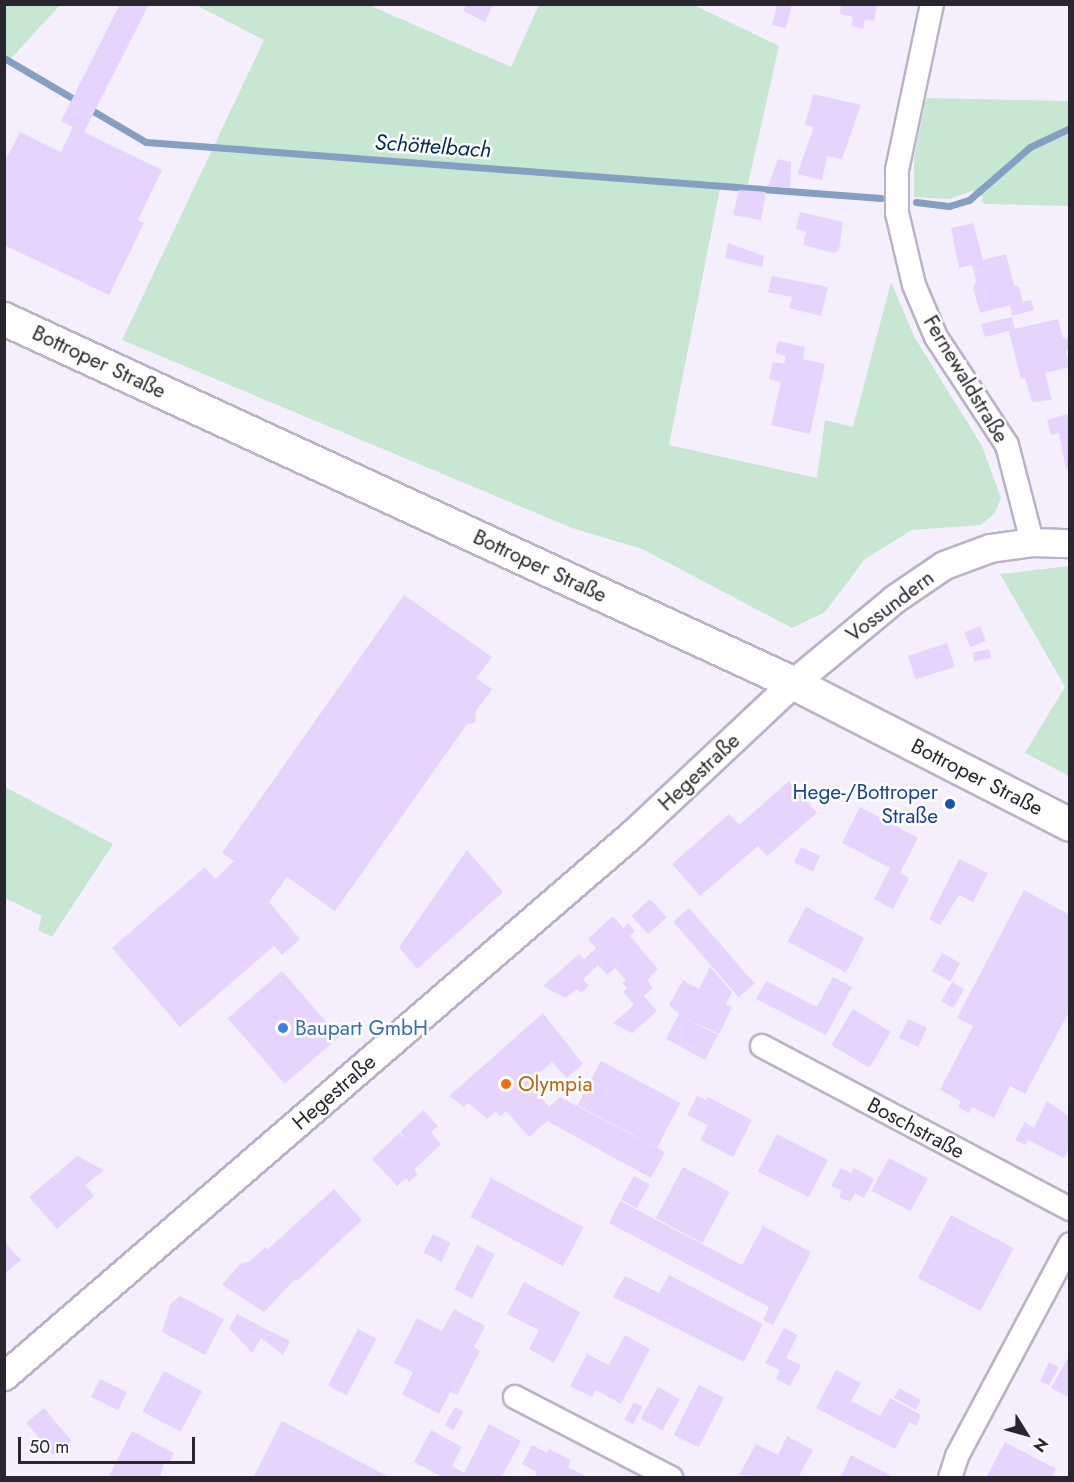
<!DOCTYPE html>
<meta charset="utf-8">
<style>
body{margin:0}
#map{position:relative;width:1074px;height:1482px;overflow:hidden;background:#f5effd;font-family:Jost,sans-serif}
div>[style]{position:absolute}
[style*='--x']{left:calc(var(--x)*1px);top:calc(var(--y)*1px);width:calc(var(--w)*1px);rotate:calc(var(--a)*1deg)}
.green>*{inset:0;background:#c7e7d3}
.stream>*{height:7px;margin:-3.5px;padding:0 3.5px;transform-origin:3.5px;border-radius:3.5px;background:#849fc2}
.building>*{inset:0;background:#e6d4fe;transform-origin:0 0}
.roads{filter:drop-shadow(2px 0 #bbb1c8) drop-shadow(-2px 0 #bbb1c8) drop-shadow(0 2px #bbb1c8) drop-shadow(0 -2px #bbb1c8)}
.minor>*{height:22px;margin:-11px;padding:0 11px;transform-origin:11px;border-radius:11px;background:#fff}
.tertiary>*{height:27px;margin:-13.5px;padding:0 13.5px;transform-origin:13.5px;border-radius:13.5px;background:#fff}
.secondary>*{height:32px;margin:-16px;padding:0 16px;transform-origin:16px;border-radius:16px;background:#fff}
.dots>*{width:16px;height:16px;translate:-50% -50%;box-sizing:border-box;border:3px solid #fff;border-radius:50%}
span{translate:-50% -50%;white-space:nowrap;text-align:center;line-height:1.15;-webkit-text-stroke:5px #fff;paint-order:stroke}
.street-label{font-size:21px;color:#2a262f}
.transit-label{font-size:21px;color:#164399}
.right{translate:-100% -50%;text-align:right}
.shop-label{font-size:21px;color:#366cbe}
.left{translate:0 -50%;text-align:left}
.food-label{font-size:21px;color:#c56008}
.water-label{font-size:22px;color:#032b56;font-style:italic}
.frame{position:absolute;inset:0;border:6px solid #2a262f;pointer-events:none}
.north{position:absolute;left:996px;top:1404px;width:60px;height:60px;-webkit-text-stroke:4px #fff;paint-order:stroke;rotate:127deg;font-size:16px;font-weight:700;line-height:24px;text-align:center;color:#2a262f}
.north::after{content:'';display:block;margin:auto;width:21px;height:27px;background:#2a262f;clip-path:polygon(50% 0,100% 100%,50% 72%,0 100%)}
.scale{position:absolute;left:18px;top:1437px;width:177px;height:27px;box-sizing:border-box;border:3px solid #2a262f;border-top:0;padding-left:8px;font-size:18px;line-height:21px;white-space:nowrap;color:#2a262f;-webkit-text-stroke:4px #fff;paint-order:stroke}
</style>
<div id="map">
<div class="green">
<div style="clip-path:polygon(5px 4px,60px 5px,5px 65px,4px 5px)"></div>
<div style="clip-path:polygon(196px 5px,369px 5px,511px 67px,539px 5px,694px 5px,779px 46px,748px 184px,721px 184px,669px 445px,817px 478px,825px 420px,853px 427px,891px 282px,915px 338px,982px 446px,1001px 498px,995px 513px,981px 525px,912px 530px,865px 559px,825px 612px,792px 628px,642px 549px,572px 528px,122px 340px,264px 40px)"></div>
<div style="clip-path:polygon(926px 98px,1069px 101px,1069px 206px,986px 204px,981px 202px,983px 197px,972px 191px,950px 199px,914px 197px,914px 158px)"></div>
<div style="clip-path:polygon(1069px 566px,1070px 566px,1069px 776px,1025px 753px,1065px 687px,1000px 574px)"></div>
<div style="clip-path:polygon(5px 787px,113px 844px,52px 937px,38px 930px,42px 916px,5px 898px)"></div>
</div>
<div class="stream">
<div style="--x:4;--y:58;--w:87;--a:30.4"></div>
<div style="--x:88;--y:108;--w:67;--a:30.4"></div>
<div style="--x:146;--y:142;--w:737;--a:4.36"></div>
<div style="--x:916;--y:202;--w:33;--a:7"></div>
<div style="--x:949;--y:206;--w:21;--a:-17"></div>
<div style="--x:969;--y:200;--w:81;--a:-41"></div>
<div style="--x:1030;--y:147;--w:44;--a:-25.4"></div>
</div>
<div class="building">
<div style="clip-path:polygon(120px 4px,149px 4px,84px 132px,162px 170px,138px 220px,144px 223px,109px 295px,4px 245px,4px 163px,20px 132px,61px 152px,73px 127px,61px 121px)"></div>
<div style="clip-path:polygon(467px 4px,493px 4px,485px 22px,463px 11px)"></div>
<div style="clip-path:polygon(777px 4px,792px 4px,786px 28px,772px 25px)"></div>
<div style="clip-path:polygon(841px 4px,877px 4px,874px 21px,865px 19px,863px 29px,851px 26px,853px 17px,840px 14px)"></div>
<div style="clip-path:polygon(813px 94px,861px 105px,842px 159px,827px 156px,822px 180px,797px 174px,814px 127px,805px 125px)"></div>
<div style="clip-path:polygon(778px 159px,791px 162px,790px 188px,768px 186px)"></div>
<div style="clip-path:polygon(739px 190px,766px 192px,761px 220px,733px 215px)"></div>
<div style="clip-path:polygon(800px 212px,843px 222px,839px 250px,834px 253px,803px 245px,806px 232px,796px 229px)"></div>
<div style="clip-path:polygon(973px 223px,983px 260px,1006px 254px,1014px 285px,1019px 287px,1023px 302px,1031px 300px,1034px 310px,1012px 316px,1010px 305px,980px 313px,973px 288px,976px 281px,972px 265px,959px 268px,951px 228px)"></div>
<div style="clip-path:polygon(728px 243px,764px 256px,762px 267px,725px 258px)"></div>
<div style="clip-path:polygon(772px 276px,828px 287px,821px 316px,789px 308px,792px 297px,768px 292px)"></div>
<div style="clip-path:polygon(1012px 317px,1015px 329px,1058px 319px,1063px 338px,1069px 339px,1070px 349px,1066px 351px,1070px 367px,1045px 373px,1052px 400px,1032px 402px,1025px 378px,1021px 379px,1009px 331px,985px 337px,981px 324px)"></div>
<div style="clip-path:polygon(778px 341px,805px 347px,803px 359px,825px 364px,810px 434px,771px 425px,781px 382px,769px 379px,773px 362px,784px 364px,786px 356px,775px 353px)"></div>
<div style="clip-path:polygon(1070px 413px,1070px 468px,1066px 469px,1059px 433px,1051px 435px,1047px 420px)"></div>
<div style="clip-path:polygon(404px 595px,492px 657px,476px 678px,492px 689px,476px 711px,475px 723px,467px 724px,335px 911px,287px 877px,269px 902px,300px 939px,282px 955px,274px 946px,180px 1027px,112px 948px,205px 867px,215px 879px,234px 861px,222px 853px)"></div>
<div style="left:980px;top:626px;width:16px;height:17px;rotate:68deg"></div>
<div style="left:947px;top:643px;width:25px;height:41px;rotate:72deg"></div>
<div style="left:989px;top:649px;width:9px;height:17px;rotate:77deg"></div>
<div style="clip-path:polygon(789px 781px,817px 813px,767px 856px,758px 846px,700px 896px,672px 864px,729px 814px,739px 825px)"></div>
<div style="clip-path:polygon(860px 807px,918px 838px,900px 873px,909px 878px,893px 909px,874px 899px,890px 868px,842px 843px)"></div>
<div style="left:801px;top:847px;width:21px;height:17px;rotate:25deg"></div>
<div style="clip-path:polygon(467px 850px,503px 892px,417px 969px,399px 947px)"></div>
<div style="clip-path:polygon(959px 859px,988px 873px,973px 902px,959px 895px,940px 925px,929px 919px)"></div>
<div style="clip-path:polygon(1024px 890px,1070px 915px,1070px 1010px,1025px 1094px,1010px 1086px,994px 1118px,972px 1107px,969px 1113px,958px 1107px,961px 1101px,940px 1090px,973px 1026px,957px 1018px)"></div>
<div style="left:650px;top:899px;width:25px;height:25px;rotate:48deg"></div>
<div style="left:806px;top:907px;width:66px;height:39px;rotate:28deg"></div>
<div style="left:689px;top:908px;width:100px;height:21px;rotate:49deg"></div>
<div style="clip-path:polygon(613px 916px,623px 928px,628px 923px,635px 931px,630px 936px,658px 969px,647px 980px,653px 988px,644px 996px,657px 1011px,632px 1033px,613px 1023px,634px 1005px,623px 992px,627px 988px,622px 983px,626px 980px,615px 968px,607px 975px,598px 965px,583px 979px,589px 986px,581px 993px,577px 989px,565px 998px,543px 986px,579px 954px,584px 959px,596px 948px,588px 939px)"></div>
<div style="left:942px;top:953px;width:21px;height:21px;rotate:29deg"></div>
<div style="clip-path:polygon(710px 967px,732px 992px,726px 1004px,732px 1007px,719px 1034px,683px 1017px,718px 1035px,705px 1060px,666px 1039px,679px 1014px,669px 1005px,683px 980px,699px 989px)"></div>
<div style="left:282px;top:971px;width:87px;height:72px;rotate:49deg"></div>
<div style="clip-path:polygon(833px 977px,852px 987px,826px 1035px,756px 999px,766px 981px,817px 1007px)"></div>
<div style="left:952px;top:982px;width:14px;height:22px;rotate:30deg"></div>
<div style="left:853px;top:1009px;width:44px;height:42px;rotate:31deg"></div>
<div style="clip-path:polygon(543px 1013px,583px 1064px,567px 1078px,552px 1062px,528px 1083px,549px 1107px,560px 1097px,665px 1152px,651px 1178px,547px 1121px,529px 1137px,506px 1111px,500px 1116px,496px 1111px,487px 1119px,468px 1103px,464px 1107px,449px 1096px)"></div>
<div style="left:908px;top:1019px;width:21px;height:21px;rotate:25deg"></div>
<div style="left:601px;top:1061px;width:90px;height:50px;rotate:28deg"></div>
<div style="clip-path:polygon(697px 1096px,706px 1100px,708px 1097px,752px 1120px,733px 1157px,700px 1140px,708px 1125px,687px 1115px)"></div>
<div style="clip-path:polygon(1047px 1101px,1070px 1117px,1070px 1146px,1064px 1158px,1028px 1140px,1025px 1145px,1015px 1140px,1025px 1122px,1034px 1128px)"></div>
<div style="clip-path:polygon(423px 1110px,438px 1126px,431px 1132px,441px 1144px,414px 1170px,418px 1174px,409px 1182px,406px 1178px,397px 1186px,372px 1159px,399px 1133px,409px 1141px,400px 1132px)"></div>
<div style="left:777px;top:1134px;width:57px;height:42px;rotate:27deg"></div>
<div style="clip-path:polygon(77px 1156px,104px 1170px,85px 1185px,94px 1196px,57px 1229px,29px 1197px)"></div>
<div style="left:889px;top:1158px;width:44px;height:37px;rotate:28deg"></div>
<div style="left:683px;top:1167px;width:53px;height:58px;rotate:28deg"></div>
<div style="clip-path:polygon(841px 1168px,851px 1173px,854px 1168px,874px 1179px,864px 1198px,855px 1193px,850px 1202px,839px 1197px,842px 1191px,831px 1186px)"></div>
<div style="left:634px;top:1176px;width:18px;height:27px;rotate:29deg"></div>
<div style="left:491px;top:1178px;width:105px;height:44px;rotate:28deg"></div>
<div style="clip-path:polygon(334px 1189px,362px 1220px,297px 1281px,295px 1279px,264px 1312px,222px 1285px,240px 1264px,250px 1261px,266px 1247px,267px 1250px)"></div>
<div style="clip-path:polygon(620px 1201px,742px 1265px,763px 1226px,811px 1252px,773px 1325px,763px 1320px,769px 1307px,609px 1223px)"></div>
<div style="left:951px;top:1215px;width:71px;height:71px;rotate:28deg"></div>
<div style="left:433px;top:1234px;width:20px;height:21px;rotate:27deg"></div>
<div style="clip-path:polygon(4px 1241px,21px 1260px,4px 1274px)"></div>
<div style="left:477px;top:1245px;width:20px;height:50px;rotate:27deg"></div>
<div style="clip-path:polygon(669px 1275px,763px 1324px,744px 1362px,613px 1297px,625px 1276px,659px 1293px)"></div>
<div style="clip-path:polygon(524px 1282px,580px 1312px,554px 1363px,529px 1349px,539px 1330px,507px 1314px)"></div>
<div style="clip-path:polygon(180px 1296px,224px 1319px,205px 1355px,162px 1332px,171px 1303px)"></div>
<div style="clip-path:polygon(454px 1309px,485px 1326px,474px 1347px,480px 1351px,457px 1395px,450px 1392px,439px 1414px,402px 1394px,413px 1372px,394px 1363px,417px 1318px,442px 1331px)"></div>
<div style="clip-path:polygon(237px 1314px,290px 1341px,283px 1355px,261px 1338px,252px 1353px,229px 1328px)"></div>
<div style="clip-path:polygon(784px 1328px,798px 1335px,786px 1358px,801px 1365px,790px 1386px,776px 1379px,780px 1370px,765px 1363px)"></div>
<div style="left:358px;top:1329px;width:21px;height:64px;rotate:28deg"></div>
<div style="clip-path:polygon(625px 1335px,650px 1349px,621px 1404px,596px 1390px,592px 1397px,570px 1386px,587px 1354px,609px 1365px)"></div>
<div style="clip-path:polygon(1070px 1354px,1070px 1398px,1051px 1388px)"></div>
<div style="clip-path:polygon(1049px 1362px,1059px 1367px,1049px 1385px,1040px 1381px)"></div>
<div style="clip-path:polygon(836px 1370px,861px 1383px,851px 1401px,880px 1416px,890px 1398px,921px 1415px,916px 1426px,909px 1422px,895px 1449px,816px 1408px)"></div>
<div style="left:164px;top:1371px;width:43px;height:46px;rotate:28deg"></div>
<div style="left:100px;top:1379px;width:30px;height:20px;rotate:26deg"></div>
<div style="left:699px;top:1385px;width:28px;height:56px;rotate:27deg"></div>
<div style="left:658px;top:1387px;width:25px;height:36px;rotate:29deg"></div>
<div style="left:899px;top:1388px;width:25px;height:11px;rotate:29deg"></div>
<div style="left:634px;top:1402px;width:10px;height:20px;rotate:29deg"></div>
<div style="left:455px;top:1407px;width:10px;height:21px;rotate:29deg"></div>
<div style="left:44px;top:1408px;width:43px;height:23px;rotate:50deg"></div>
<div style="clip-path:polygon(282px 1421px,391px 1478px,253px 1478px)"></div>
<div style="clip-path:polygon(489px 1424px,521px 1441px,501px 1478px,444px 1478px,414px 1462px,431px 1430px,462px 1447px,452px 1466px,464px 1473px)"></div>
<div style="clip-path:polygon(132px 1431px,174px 1453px,169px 1463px,164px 1461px,160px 1478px,108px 1478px)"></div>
<div style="clip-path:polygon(787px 1436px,813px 1450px,798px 1478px,739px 1475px,756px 1444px,778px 1455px)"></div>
<div style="clip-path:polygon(1005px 1442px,1056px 1469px,1051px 1478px,986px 1478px)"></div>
<div style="clip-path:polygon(532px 1445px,547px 1453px,549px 1449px,571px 1460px,568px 1467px,589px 1478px,534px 1478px,537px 1472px,522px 1464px)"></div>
<div style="clip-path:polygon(851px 1455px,884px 1472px,895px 1478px,840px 1478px)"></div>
</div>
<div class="roads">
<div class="minor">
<div style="--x:932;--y:4;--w:170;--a:101.9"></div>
<div style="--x:897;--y:170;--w:43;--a:90"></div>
<div style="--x:897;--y:213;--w:74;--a:76.7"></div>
<div style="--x:914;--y:285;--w:56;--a:67.1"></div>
<div style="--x:936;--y:337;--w:129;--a:56.7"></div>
<div style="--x:1007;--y:445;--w:100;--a:75.5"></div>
<div style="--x:762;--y:1046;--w:348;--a:27.9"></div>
<div style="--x:515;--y:1397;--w:176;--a:27.4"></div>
<div style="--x:950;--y:1478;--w:23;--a:-72"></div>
<div style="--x:957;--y:1456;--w:240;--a:-61.9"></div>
</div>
<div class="tertiary">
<div style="--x:4;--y:1376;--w:830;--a:-40.8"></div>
<div style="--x:632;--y:834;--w:221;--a:-43.2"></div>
<div style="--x:793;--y:683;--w:131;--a:-39.7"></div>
<div style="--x:894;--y:599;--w:60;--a:-34.2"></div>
<div style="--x:944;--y:565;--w:49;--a:-20.3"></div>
<div style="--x:990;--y:548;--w:42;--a:-8.1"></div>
<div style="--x:1032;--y:542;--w:38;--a:2"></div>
</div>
<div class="secondary">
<div style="--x:4;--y:319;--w:869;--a:24.77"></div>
<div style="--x:793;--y:683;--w:311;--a:27.1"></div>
</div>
</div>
<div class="dots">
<div style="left:950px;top:804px;background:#1a4fb4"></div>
<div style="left:283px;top:1028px;background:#3f7fe0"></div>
<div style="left:506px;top:1084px;background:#e8710a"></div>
</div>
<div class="street-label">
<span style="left:99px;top:362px;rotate:25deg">Bottroper Straße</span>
<span style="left:966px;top:379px;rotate:59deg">Fernewaldstraße</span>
<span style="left:540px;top:566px;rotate:25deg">Bottroper Straße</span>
<span style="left:890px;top:606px;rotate:-37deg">Vossundern</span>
<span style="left:699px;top:772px;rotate:-43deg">Hegestraße</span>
<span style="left:977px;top:777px;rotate:27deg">Bottroper Straße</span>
<span style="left:334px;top:1092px;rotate:-41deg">Hegestraße</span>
<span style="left:916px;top:1128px;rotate:28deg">Boschstraße</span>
</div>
<div class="transit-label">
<span class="right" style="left:938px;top:804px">Hege-/Bottroper<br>Straße</span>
</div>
<div class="shop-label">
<span class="left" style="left:295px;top:1028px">Baupart GmbH</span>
</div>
<div class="food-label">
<span class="left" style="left:518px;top:1084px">Olympia</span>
</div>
<div class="water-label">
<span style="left:433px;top:146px;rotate:4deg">Schöttelbach</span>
</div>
<div class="frame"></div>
<div class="north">N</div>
<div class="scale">50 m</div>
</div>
